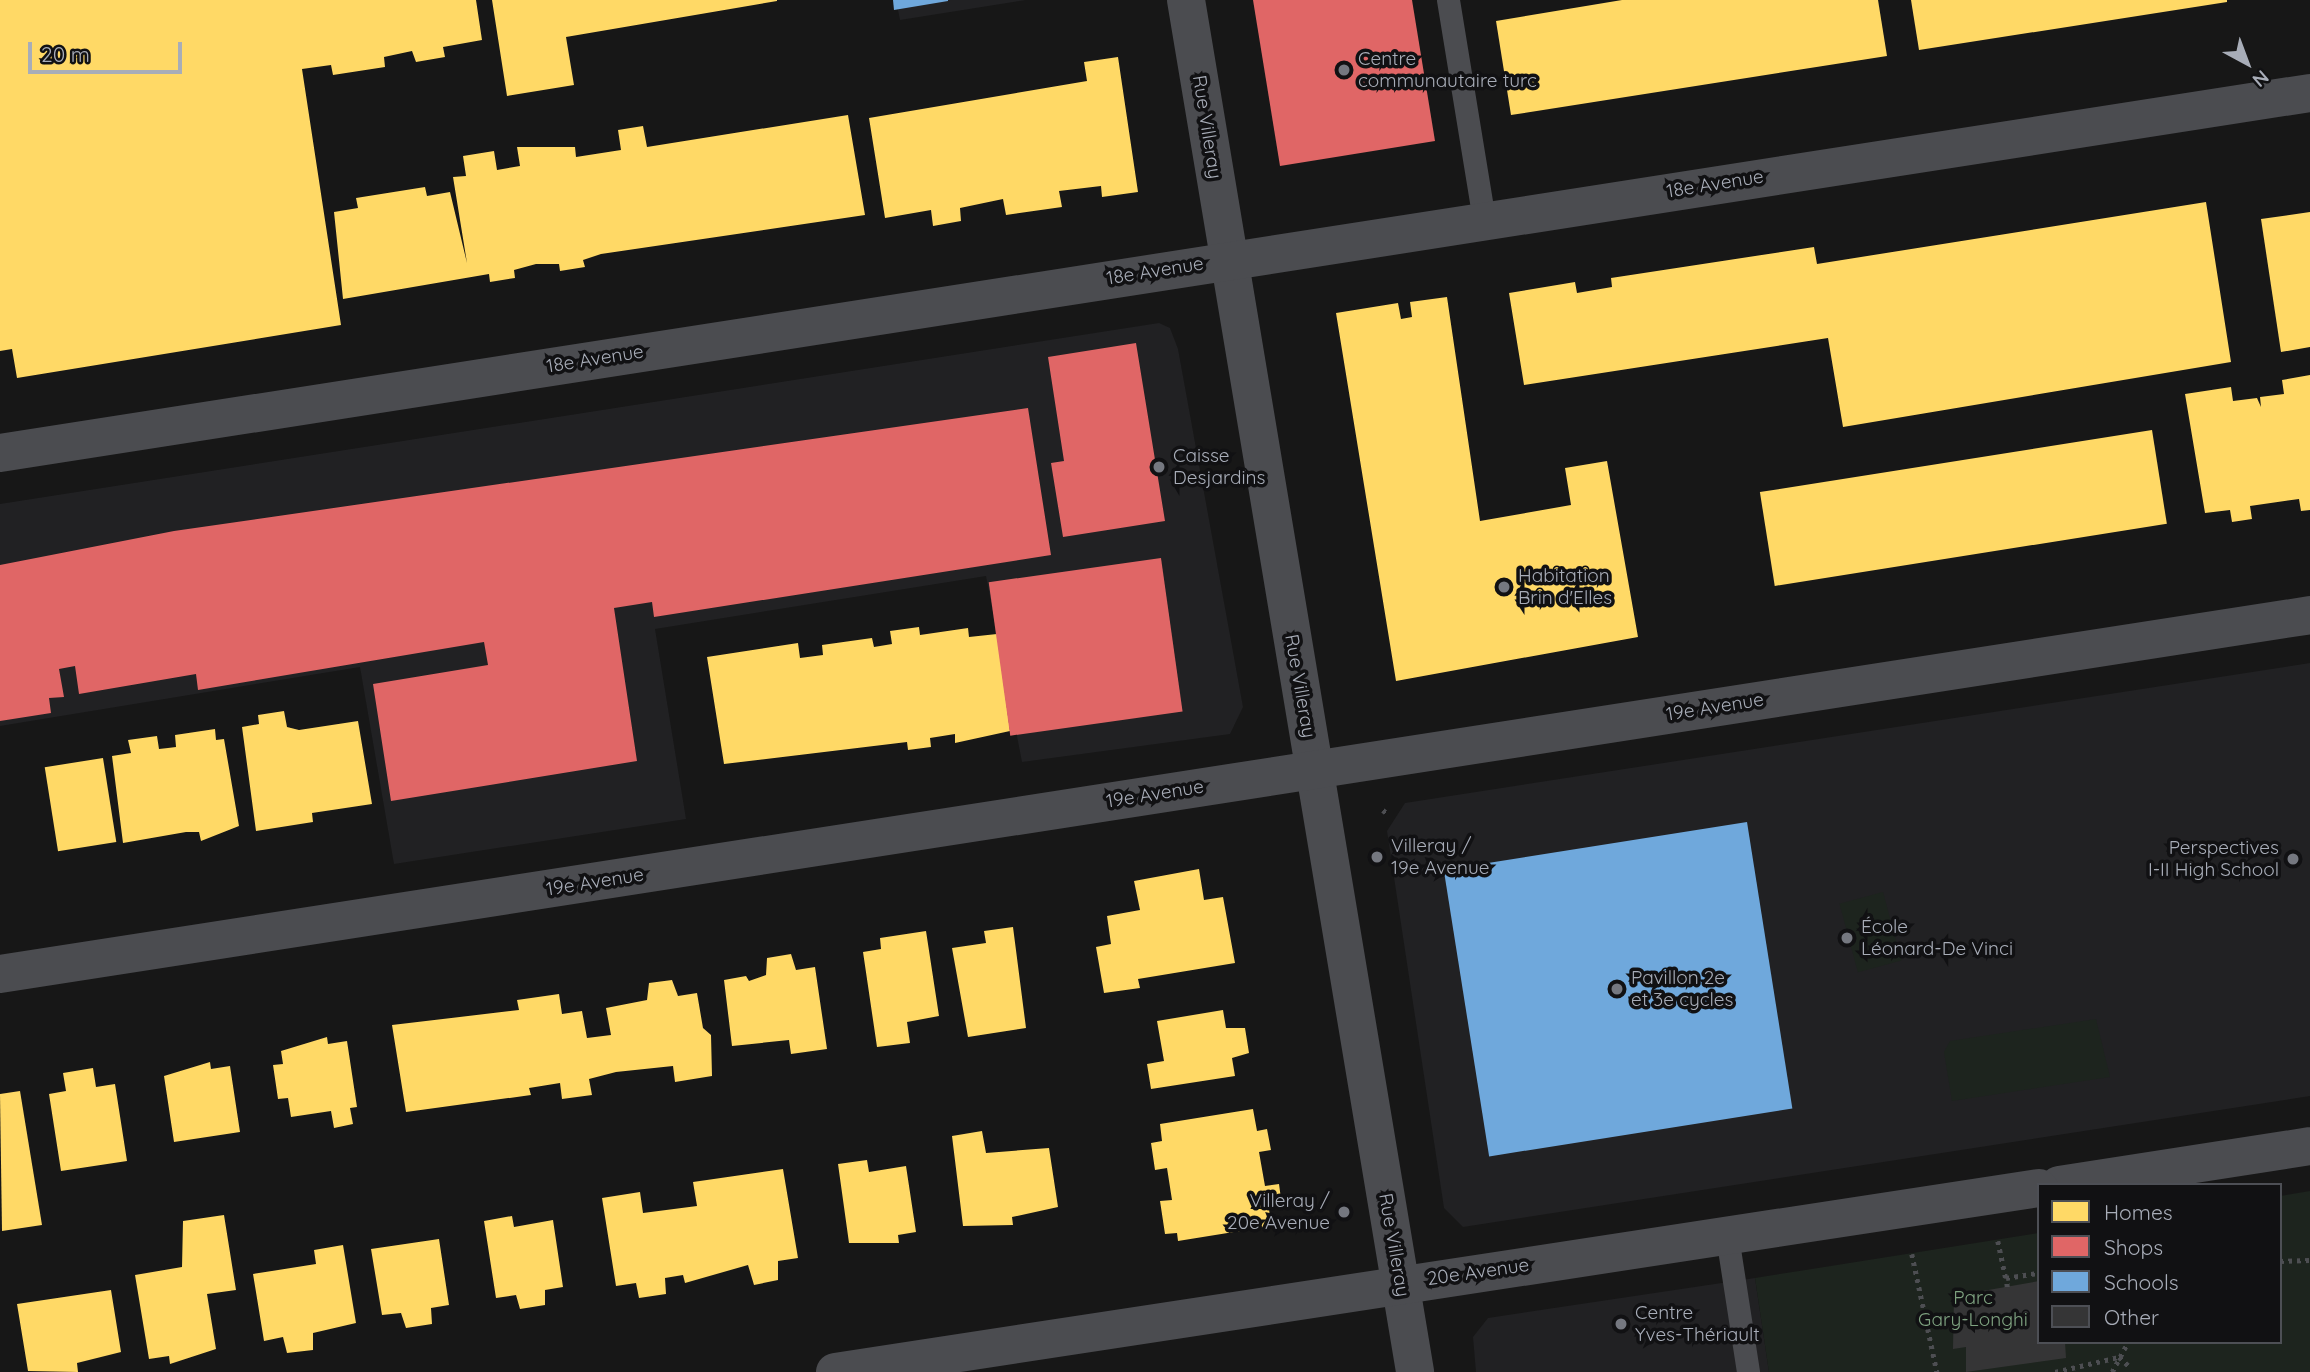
<!DOCTYPE html>
<meta charset="utf-8">
<style>
body{margin:0}
#map{position:relative;width:2310px;height:1372px;overflow:hidden;background:#171717;font-family:Quicksand,sans-serif}
div>[style]{position:absolute}
[style*='--x']{left:calc(var(--x)*1px);top:calc(var(--y)*1px);width:calc(var(--w)*1px);rotate:calc(var(--a)*1deg)}
.built>*{inset:0;background:#212123}
.green>*{inset:0;background:#1d241e;transform-origin:0 0}
.homes>*{inset:0;background:#ffd966;transform-origin:0 0}
.shops>*{inset:0;background:#e06666;transform-origin:0 0}
.schools>*{inset:0;background:#6fa8dc;transform-origin:0 0}
.building>*{inset:0;background:#353536}
.path>*{height:4.5px;margin-top:-2.25px;transform-origin:0;background:repeating-linear-gradient(90deg,#4d4e52 0 3.5px,transparent 0 8.5px)}
.lane>*{height:23px;margin:-11.5px;padding:0 11.5px;transform-origin:11.5px;border-radius:11.5px;background:#4b4c50}
.street>*{height:38px;margin:-19px;padding:0 19px;transform-origin:19px;border-radius:19px;background:#4b4c50}
.dots>*{width:19px;height:19px;translate:-50% -50%;box-sizing:border-box;border:4px solid #111113;border-radius:50%}
span{translate:-50% -50%;white-space:nowrap;text-align:center;line-height:1.15;-webkit-text-stroke:7px #111113;paint-order:stroke}
.poi-label{font-size:19px;color:#a8adb8}
.left{translate:0 -50%;text-align:left}
.right{translate:-100% -50%;text-align:right}
.street-label{font-size:19px;color:#a8adb8}
.park-label{font-size:19px;color:#7fa381}
.legend{position:absolute;left:2037px;top:1183px;width:245px;height:161px;box-sizing:border-box;background:#111113;border:2px solid #4d4f55;margin:0;padding:9px 12px;list-style:none;font-size:21px;color:#a8adb8}
.legend li{display:flex;align-items:center;gap:14px;height:35px}
.legend b{width:35px;border:2px solid #4d4f55}
.north{position:absolute;left:2212px;top:28px;width:70px;height:70px;-webkit-text-stroke:5px #111113;paint-order:stroke;rotate:139deg;font-size:19px;font-weight:700;line-height:28px;text-align:center;color:#a8adb8}
.north::after{content:'';display:block;margin:auto;width:24px;height:32px;background:#a8adb8;clip-path:polygon(50% 0,100% 100%,50% 72%,0 100%)}
.scale{position:absolute;left:28px;top:42px;width:154px;height:32px;box-sizing:border-box;border:4px solid #a8adb8;border-top:0;padding-left:9px;font-size:21px;line-height:24px;white-space:nowrap;color:#a8adb8;-webkit-text-stroke:5px #111113;paint-order:stroke}
</style>
<div id="map">
<div class="built">
<div style="clip-path:polygon(896px 0,1026px 0,900px 20px)"></div>
<div style="clip-path:polygon(1159px 323px,1170px 328px,1178px 349px,1243px 707px,1230px 734px,1022px 762px,986px 576px,655px 629px,686px 819px,394px 864px,360px 667px,0 726px,0 504px)"></div>
<div style="clip-path:polygon(2310px 663px,2310px 1096px,1463px 1227px,1444px 1208px,1387px 831px,1405px 803px)"></div>
<div style="clip-path:polygon(1755px 1278px,1769px 1372px,1476px 1372px,1473px 1337px,1488px 1318px)"></div>
</div>
<div class="green">
<div style="left:1883px;top:892px;width:71px;height:45px;rotate:75deg"></div>
<div style="clip-path:polygon(2096px 1019px,2110px 1077px,1952px 1101px,1944px 1052px,1950px 1041px)"></div>
<div style="clip-path:polygon(2310px 1191px,2310px 1372px,1769px 1372px,1755px 1278px,2039px 1233px,2039px 1342px,2280px 1342px,2280px 1196px)"></div>
</div>
<div class="homes">
<div style="clip-path:polygon(0 0,476px 0,482px 40px,443px 47px,445px 57px,416px 62px,412px 51px,384px 57px,385px 67px,333px 75px,331px 65px,302px 69px,341px 325px,17px 378px,12px 349px,0 351px)"></div>
<div style="clip-path:polygon(492px 0,777px 0,777px 1px,566px 37px,574px 85px,507px 96px)"></div>
<div style="clip-path:polygon(1622px 0,1878px 0,1887px 56px,1511px 115px,1496px 21px)"></div>
<div style="clip-path:polygon(1911px 0,2227px 0,2227px 2px,1919px 50px)"></div>
<div style="clip-path:polygon(1118px 57px,1138px 192px,1102px 197px,1101px 186px,1059px 191px,1062px 207px,1006px 215px,1003px 199px,960px 208px,961px 221px,933px 226px,931px 210px,885px 218px,869px 118px,1087px 81px,1084px 62px)"></div>
<div style="clip-path:polygon(848px 115px,865px 215px,601px 254px,583px 260px,585px 267px,560px 271px,559px 264px,536px 264px,514px 270px,515px 278px,490px 282px,489px 274px,343px 299px,334px 212px,358px 208px,356px 198px,425px 187px,427px 196px,450px 192px,467px 263px,453px 177px,466px 176px,463px 156px,494px 151px,497px 170px,520px 166px,517px 147px,575px 147px,576px 157px,621px 150px,618px 130px,643px 126px,647px 147px)"></div>
<div style="clip-path:polygon(2206px 202px,2231px 362px,1843px 427px,1828px 338px,1524px 385px,1509px 293px,1575px 282px,1577px 293px,1612px 287px,1611px 278px,1814px 247px,1817px 264px)"></div>
<div style="clip-path:polygon(2310px 212px,2310px 347px,2281px 352px,2261px 219px)"></div>
<div style="clip-path:polygon(1447px 297px,1480px 521px,1571px 505px,1565px 468px,1607px 461px,1638px 637px,1396px 681px,1336px 313px,1398px 303px,1401px 319px,1412px 317px,1410px 302px)"></div>
<div style="clip-path:polygon(2310px 375px,2310px 510px,2301px 511px,2299px 499px,2250px 506px,2252px 519px,2232px 522px,2230px 510px,2205px 513px,2185px 394px,2231px 387px,2233px 401px,2257px 398px,2261px 407px,2260px 397px,2284px 394px,2282px 380px)"></div>
<div style="left:2152px;top:430px;width:95px;height:397px;rotate:81deg"></div>
<div style="clip-path:polygon(919px 627px,920px 635px,968px 628px,969px 637px,997px 634px,1010px 731px,955px 743px,955px 734px,930px 738px,931px 747px,908px 750px,907px 742px,724px 764px,707px 657px,798px 643px,800px 658px,823px 655px,822px 645px,872px 638px,874px 647px,892px 644px,890px 631px)"></div>
<div style="clip-path:polygon(284px 711px,287px 727px,299px 730px,358px 721px,372px 804px,312px 813px,313px 822px,256px 831px,242px 727px,259px 724px,258px 715px)"></div>
<div style="clip-path:polygon(215px 729px,216px 740px,224px 739px,239px 826px,201px 841px,199px 832px,186px 832px,123px 843px,112px 756px,131px 753px,128px 740px,157px 736px,159px 749px,168px 748px,176px 747px,175px 735px)"></div>
<div style="left:103px;top:758px;width:85px;height:59px;rotate:81deg"></div>
<div style="clip-path:polygon(1199px 869px,1204px 900px,1223px 897px,1235px 963px,1138px 979px,1140px 988px,1104px 993px,1096px 947px,1111px 944px,1107px 916px,1140px 910px,1134px 881px)"></div>
<div style="clip-path:polygon(1013px 927px,1026px 1028px,968px 1037px,952px 948px,986px 943px,984px 931px)"></div>
<div style="clip-path:polygon(926px 931px,939px 1016px,907px 1022px,910px 1043px,877px 1047px,863px 952px,881px 949px,880px 938px)"></div>
<div style="clip-path:polygon(791px 954px,796px 970px,815px 967px,827px 1049px,791px 1054px,789px 1040px,732px 1046px,724px 980px,746px 976px,749px 981px,766px 975px,767px 958px)"></div>
<div style="clip-path:polygon(672px 980px,678px 996px,697px 993px,703px 1028px,711px 1035px,712px 1076px,675px 1082px,673px 1066px,616px 1072px,589px 1079px,592px 1095px,562px 1099px,560px 1083px,529px 1088px,531px 1095px,406px 1112px,392px 1025px,519px 1010px,517px 1000px,559px 994px,562px 1014px,582px 1011px,587px 1038px,611px 1035px,606px 1008px,647px 1000px,649px 983px)"></div>
<div style="clip-path:polygon(1223px 1010px,1226px 1028px,1245px 1028px,1249px 1053px,1232px 1058px,1235px 1076px,1151px 1089px,1147px 1064px,1164px 1061px,1157px 1021px)"></div>
<div style="clip-path:polygon(327px 1037px,328px 1044px,347px 1041px,357px 1107px,350px 1108px,353px 1124px,334px 1128px,331px 1111px,291px 1117px,288px 1098px,278px 1099px,273px 1065px,283px 1064px,281px 1051px)"></div>
<div style="clip-path:polygon(210px 1062px,211px 1069px,230px 1066px,240px 1132px,174px 1142px,164px 1076px)"></div>
<div style="clip-path:polygon(93px 1068px,96px 1087px,115px 1084px,127px 1161px,61px 1171px,49px 1094px,66px 1091px,63px 1073px)"></div>
<div style="clip-path:polygon(20px 1091px,42px 1225px,2px 1231px,0 1094px)"></div>
<div style="clip-path:polygon(1253px 1109px,1257px 1131px,1267px 1129px,1271px 1150px,1259px 1152px,1265px 1186px,1279px 1184px,1282px 1206px,1269px 1209px,1271px 1226px,1178px 1241px,1177px 1233px,1165px 1234px,1160px 1201px,1172px 1200px,1167px 1168px,1155px 1170px,1151px 1143px,1162px 1141px,1160px 1124px)"></div>
<div style="clip-path:polygon(982px 1131px,986px 1153px,1049px 1148px,1058px 1207px,1012px 1217px,1013px 1225px,963px 1226px,952px 1136px)"></div>
<div style="clip-path:polygon(867px 1160px,869px 1172px,906px 1166px,916px 1232px,898px 1235px,899px 1243px,849px 1243px,838px 1164px)"></div>
<div style="clip-path:polygon(783px 1169px,798px 1258px,778px 1261px,778px 1280px,754px 1285px,748px 1265px,685px 1283px,683px 1275px,665px 1278px,666px 1294px,639px 1298px,636px 1283px,616px 1286px,602px 1198px,640px 1192px,643px 1213px,697px 1206px,693px 1182px)"></div>
<div style="clip-path:polygon(224px 1215px,236px 1290px,207px 1294px,216px 1349px,170px 1364px,169px 1356px,149px 1359px,135px 1275px,182px 1267px,183px 1221px)"></div>
<div style="clip-path:polygon(512px 1216px,514px 1227px,553px 1220px,563px 1287px,545px 1290px,545px 1305px,520px 1309px,516px 1295px,496px 1298px,484px 1221px)"></div>
<div style="clip-path:polygon(439px 1239px,449px 1305px,431px 1308px,432px 1324px,406px 1328px,401px 1313px,382px 1315px,371px 1249px)"></div>
<div style="clip-path:polygon(343px 1245px,356px 1323px,313px 1333px,313px 1350px,287px 1353px,283px 1337px,264px 1341px,253px 1274px,316px 1264px,314px 1250px)"></div>
<div style="clip-path:polygon(111px 1290px,121px 1352px,77px 1363px,78px 1372px,28px 1371px,17px 1304px)"></div>
</div>
<div class="shops">
<div style="clip-path:polygon(1253px 0,1412px 0,1435px 141px,1280px 166px)"></div>
<div style="clip-path:polygon(1136px 343px,1165px 521px,1063px 537px,1051px 463px,1064px 461px,1048px 357px)"></div>
<div style="clip-path:polygon(1028px 408px,1051px 555px,654px 617px,652px 602px,614px 608px,637px 761px,391px 801px,373px 684px,488px 665px,484px 642px,198px 690px,196px 674px,79px 694px,75px 666px,59px 669px,64px 697px,49px 698px,51px 713px,0 721px,0 565px,174px 531px)"></div>
<div style="left:1161px;top:558px;width:155px;height:174px;rotate:82deg"></div>
</div>
<div class="schools">
<div style="clip-path:polygon(893px 0,948px 0,948px 1px,894px 10px)"></div>
<div style="left:1747px;top:822px;width:290px;height:307px;rotate:81deg"></div>
</div>
<div class="building">
<div style="clip-path:polygon(2039px 1281px,2039px 1342px,2065px 1342px,2066px 1358px,1966px 1372px,1966px 1347px,1953px 1349px,1954px 1296px)"></div>
</div>
<div class="path">
<div style="--x:1383;--y:810;--w:6;--a:39"></div>
<div style="--x:1998;--y:1241;--w:38;--a:78"></div>
<div style="--x:1912;--y:1254;--w:121;--a:78"></div>
<div style="--x:2280;--y:1261;--w:30;--a:-2"></div>
<div style="--x:2007;--y:1287;--w:9;--a:-96"></div>
<div style="--x:2006;--y:1278;--w:33;--a:-9"></div>
<div style="--x:2055;--y:1372;--w:66;--a:-13.2"></div>
<div style="--x:2119;--y:1357;--w:13;--a:42"></div>
<div style="--x:2112;--y:1372;--w:34;--a:-62"></div>
</div>
<div class="lane">
<div style="--x:1448;--y:0;--w:223;--a:80.7"></div>
<div style="--x:1727;--y:1236;--w:138;--a:81.2"></div>
</div>
<div class="street">
<div style="--x:1186;--y:0;--w:1391;--a:80.52"></div>
<div style="--x:0;--y:453;--w:2338;--a:-8.86"></div>
<div style="--x:0;--y:974;--w:2338;--a:-8.83"></div>
<div style="--x:2059;--y:1185;--w:254;--a:-8.8"></div>
<div style="--x:835;--y:1372;--w:1218;--a:-8.69"></div>
</div>
<div class="dots">
<div style="left:1344px;top:70px;background:#757880"></div>
<div style="left:1159px;top:467px;background:#757880"></div>
<div style="left:1504px;top:587px;background:#757880"></div>
<div style="left:1377px;top:857px;background:#757880"></div>
<div style="left:2293px;top:859px;background:#757880"></div>
<div style="left:1847px;top:938px;background:#757880"></div>
<div style="left:1617px;top:989px;background:#757880"></div>
<div style="left:1344px;top:1212px;background:#757880"></div>
<div style="left:1621px;top:1324px;background:#757880"></div>
</div>
<div class="poi-label">
<span class="left" style="left:1358px;top:70px">Centre<br>communautaire turc</span>
<span class="left" style="left:1173px;top:467px">Caisse<br>Desjardins</span>
<span class="left" style="left:1518px;top:587px">Habitation<br>Brin d'Elles</span>
<span class="left" style="left:1391px;top:857px">Villeray /<br>19e Avenue</span>
<span class="right" style="left:2279px;top:859px">Perspectives<br>I-II High School</span>
<span class="left" style="left:1861px;top:938px">École<br>Léonard-De Vinci</span>
<span class="left" style="left:1631px;top:989px">Pavillon 2e<br>et 3e cycles</span>
<span class="right" style="left:1330px;top:1212px">Villeray /<br>20e Avenue</span>
<span class="left" style="left:1635px;top:1324px">Centre<br>Yves-Thériault</span>
</div>
<div class="street-label">
<span style="left:1207px;top:127px;rotate:81deg">Rue Villeray</span>
<span style="left:1715px;top:184px;rotate:-9deg">18e Avenue</span>
<span style="left:1155px;top:271px;rotate:-9deg">18e Avenue</span>
<span style="left:595px;top:359px;rotate:-9deg">18e Avenue</span>
<span style="left:1300px;top:686px;rotate:80deg">Rue Villeray</span>
<span style="left:1715px;top:707px;rotate:-9deg">19e Avenue</span>
<span style="left:1155px;top:794px;rotate:-9deg">19e Avenue</span>
<span style="left:595px;top:882px;rotate:-9deg">19e Avenue</span>
<span style="left:1394px;top:1245px;rotate:80deg">Rue Villeray</span>
<span style="left:1478px;top:1272px;rotate:-8deg">20e Avenue</span>
</div>
<div class="park-label">
<span style="left:1973px;top:1309px">Parc<br>Gary-Longhi</span>
</div>
<ul class="legend">
<li><b style="height:19px;background:#ffd966"></b>Homes</li>
<li><b style="height:19px;background:#e06666"></b>Shops</li>
<li><b style="height:19px;background:#6fa8dc"></b>Schools</li>
<li><b style="height:19px;background:#353536"></b>Other</li>
</ul>
<div class="north">N</div>
<div class="scale">20 m</div>
</div>
